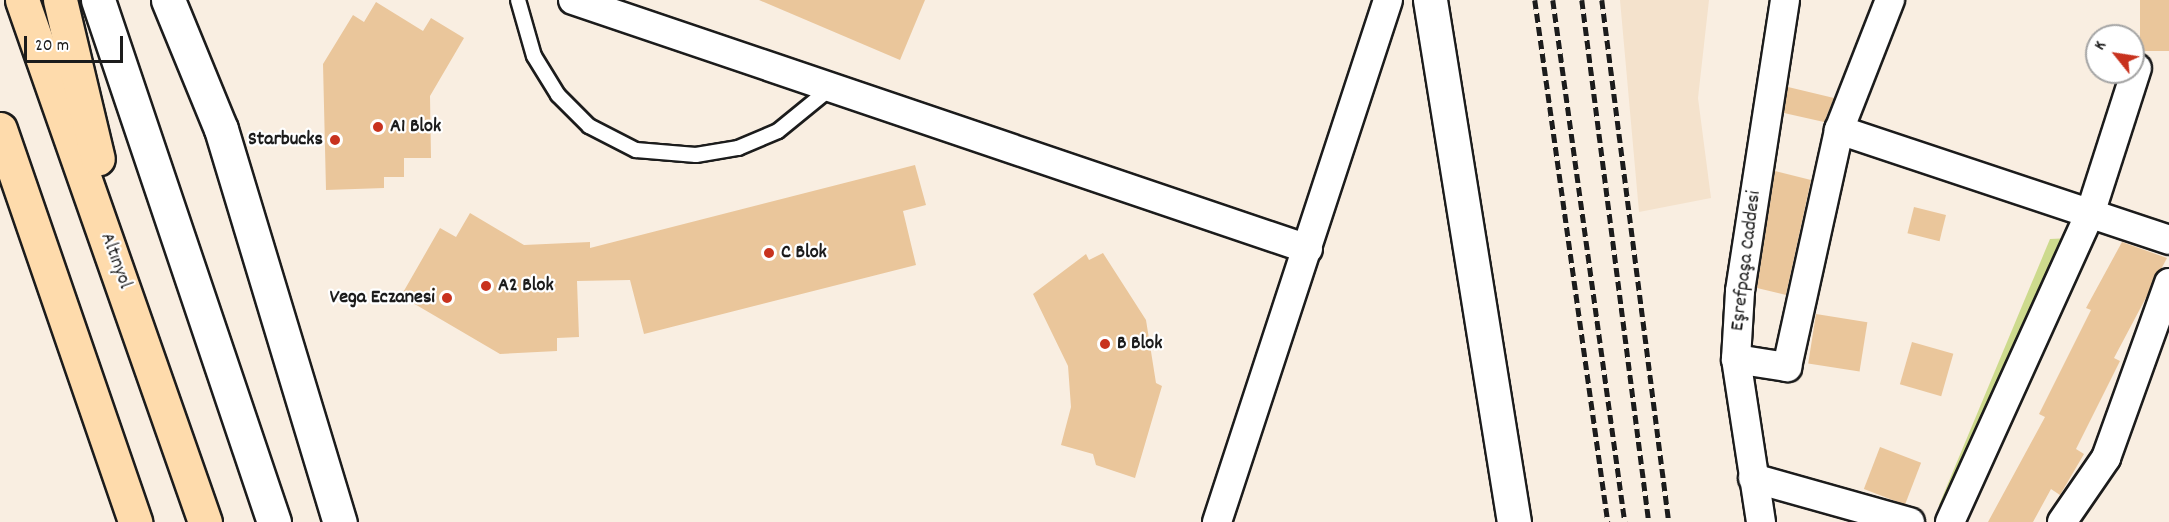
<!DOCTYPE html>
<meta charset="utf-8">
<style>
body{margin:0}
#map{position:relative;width:2169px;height:522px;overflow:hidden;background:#f9eee1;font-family:Dekko,sans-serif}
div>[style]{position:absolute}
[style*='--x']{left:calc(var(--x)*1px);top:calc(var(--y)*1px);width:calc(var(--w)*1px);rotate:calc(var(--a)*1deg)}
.built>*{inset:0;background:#f4e2cc}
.green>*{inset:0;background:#cdda8d}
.building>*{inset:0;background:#eac69b;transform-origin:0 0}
.roads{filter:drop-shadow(2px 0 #1c1c1c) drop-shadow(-2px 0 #1c1c1c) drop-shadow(0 2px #1c1c1c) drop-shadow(0 -2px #1c1c1c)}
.lane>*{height:14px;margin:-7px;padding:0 7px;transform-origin:7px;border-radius:7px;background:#fff}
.street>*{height:28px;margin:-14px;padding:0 14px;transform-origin:14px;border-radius:14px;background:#fff}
.secondary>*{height:33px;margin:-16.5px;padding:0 16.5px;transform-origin:16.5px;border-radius:16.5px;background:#fff}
.highway>*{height:33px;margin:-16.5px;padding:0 16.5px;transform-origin:16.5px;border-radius:16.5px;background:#fedbac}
.rail>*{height:4.5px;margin-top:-2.25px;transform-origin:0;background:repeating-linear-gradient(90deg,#1c1c1c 0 9px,transparent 0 13.5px)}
.dots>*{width:16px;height:16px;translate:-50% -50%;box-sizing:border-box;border:3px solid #fff;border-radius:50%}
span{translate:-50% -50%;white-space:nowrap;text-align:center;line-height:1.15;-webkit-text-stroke:4.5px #fff;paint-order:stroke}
.poi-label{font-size:20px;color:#1c1c1c;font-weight:700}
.left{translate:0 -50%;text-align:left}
.right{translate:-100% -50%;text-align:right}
.street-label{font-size:20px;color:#1c1c1c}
.north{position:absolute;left:2085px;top:24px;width:60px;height:60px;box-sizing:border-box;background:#fff;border:2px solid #a4a4a4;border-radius:50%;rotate:300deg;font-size:16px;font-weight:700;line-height:24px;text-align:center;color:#1c1c1c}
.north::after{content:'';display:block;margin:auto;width:21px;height:27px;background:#c8321e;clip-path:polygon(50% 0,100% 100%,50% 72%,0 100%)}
.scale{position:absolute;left:24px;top:36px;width:99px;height:27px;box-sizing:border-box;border:3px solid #1c1c1c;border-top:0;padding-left:8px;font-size:18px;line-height:21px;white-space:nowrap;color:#1c1c1c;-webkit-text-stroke:4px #fff;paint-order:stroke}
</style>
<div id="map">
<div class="built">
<div style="clip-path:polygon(1620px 0,1709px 0,1698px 98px,1711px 198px,1639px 212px)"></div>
</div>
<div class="green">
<div style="clip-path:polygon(2072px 238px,1950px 505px,1939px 505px,2050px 239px)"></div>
</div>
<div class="building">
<div style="clip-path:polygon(759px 0,925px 0,900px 60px)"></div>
<div style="left:2140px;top:0;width:29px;height:51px"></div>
<div style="clip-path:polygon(376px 2px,423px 31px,431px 18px,464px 38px,430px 96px,431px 158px,404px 158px,404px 177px,384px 177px,384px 188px,326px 190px,323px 64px,353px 15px,364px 22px)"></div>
<div style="clip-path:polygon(1788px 87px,1834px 98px,1824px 122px,1784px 113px)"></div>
<div style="clip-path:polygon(915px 165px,926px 205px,903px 211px,916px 265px,644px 334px,630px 280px,577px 281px,579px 337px,557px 338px,557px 351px,500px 354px,401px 296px,440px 228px,456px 237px,470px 213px,524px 245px,590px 242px,590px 248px)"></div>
<div style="clip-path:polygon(1775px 171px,1811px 180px,1786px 295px,1757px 288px)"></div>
<div style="left:1914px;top:207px;width:33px;height:27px;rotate:14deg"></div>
<div style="clip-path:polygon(2122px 242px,2167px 258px,2114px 358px,2120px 361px,2076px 449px,2084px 454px,2060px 495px,2051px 489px,2033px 522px,1988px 522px,2045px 417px,2039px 414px,2091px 310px,2086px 308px)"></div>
<div style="clip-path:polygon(1103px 253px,1146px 320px,1156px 383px,1162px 386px,1135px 478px,1096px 465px,1093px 454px,1061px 445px,1071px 407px,1068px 366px,1033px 294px,1086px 254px,1089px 260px)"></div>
<div style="left:1816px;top:314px;width:52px;height:50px;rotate:9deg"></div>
<div style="left:1912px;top:342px;width:43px;height:44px;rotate:16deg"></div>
<div style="left:1880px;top:447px;width:44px;height:45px;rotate:21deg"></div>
</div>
<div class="roads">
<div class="lane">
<div style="--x:518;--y:0;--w:58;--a:74.1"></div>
<div style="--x:534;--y:56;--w:46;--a:58.4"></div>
<div style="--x:558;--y:95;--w:44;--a:45"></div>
<div style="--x:589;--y:126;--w:53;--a:27.1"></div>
<div style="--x:636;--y:150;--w:60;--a:4.8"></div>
<div style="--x:696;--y:155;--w:43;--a:-9.5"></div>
<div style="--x:738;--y:148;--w:43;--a:-23"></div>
<div style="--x:778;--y:131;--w:70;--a:-39.2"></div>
</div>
<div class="street">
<div style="--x:573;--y:0;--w:776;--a:18.72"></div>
<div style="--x:1839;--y:130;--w:348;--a:18.4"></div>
<div style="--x:1736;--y:359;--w:52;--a:8.9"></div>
<div style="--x:1787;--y:367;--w:243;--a:-77.6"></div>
<div style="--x:1839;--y:130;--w:140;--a:-68.6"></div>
<div style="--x:1753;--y:478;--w:163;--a:15.7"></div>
<div style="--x:1217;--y:522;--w:549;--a:-71.86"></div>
<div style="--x:1761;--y:522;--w:165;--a:-98.7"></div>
<div style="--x:1736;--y:359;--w:68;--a:-86.6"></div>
<div style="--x:1740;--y:291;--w:294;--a:-81.2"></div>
<div style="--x:1950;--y:522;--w:341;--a:-65.6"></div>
<div style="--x:2091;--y:211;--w:150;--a:-72.2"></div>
<div style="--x:2062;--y:522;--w:78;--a:-55.5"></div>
<div style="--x:2106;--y:458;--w:186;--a:-70.2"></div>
</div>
<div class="secondary">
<div style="--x:98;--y:0;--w:551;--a:71.37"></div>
<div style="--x:168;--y:0;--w:139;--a:67.7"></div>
<div style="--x:221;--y:129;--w:411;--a:73.2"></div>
<div style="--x:1430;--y:0;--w:529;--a:80.86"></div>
</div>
<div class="highway">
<div style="--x:22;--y:0;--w:553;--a:70.68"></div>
<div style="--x:60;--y:0;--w:163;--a:76.6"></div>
<div style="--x:0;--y:129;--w:416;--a:71"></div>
</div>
</div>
<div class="rail">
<div style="--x:1535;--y:0;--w:527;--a:82.04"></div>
<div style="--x:1553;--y:0;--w:527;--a:82.15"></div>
<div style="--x:1582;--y:0;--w:526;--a:82.69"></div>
<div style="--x:1602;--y:0;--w:526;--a:82.69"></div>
</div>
<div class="dots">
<div style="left:378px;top:127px;background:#c8321e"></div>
<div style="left:335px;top:140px;background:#c8321e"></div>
<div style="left:769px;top:253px;background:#c8321e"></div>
<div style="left:486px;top:286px;background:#c8321e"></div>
<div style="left:447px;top:298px;background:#c8321e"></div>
<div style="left:1105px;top:344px;background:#c8321e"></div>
</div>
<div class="poi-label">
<span class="left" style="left:390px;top:127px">A1 Blok</span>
<span class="right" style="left:323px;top:140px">Starbucks</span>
<span class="left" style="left:781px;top:253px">C Blok</span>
<span class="left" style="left:498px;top:286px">A2 Blok</span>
<span class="right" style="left:435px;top:298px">Vega Eczanesi</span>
<span class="left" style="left:1117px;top:344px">B Blok</span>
</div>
<div class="street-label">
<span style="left:115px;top:261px;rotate:70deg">Altınyol</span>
<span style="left:1747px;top:261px;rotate:-83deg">Eşrefpaşa Caddesi</span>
</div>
<div class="north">K</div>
<div class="scale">20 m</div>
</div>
